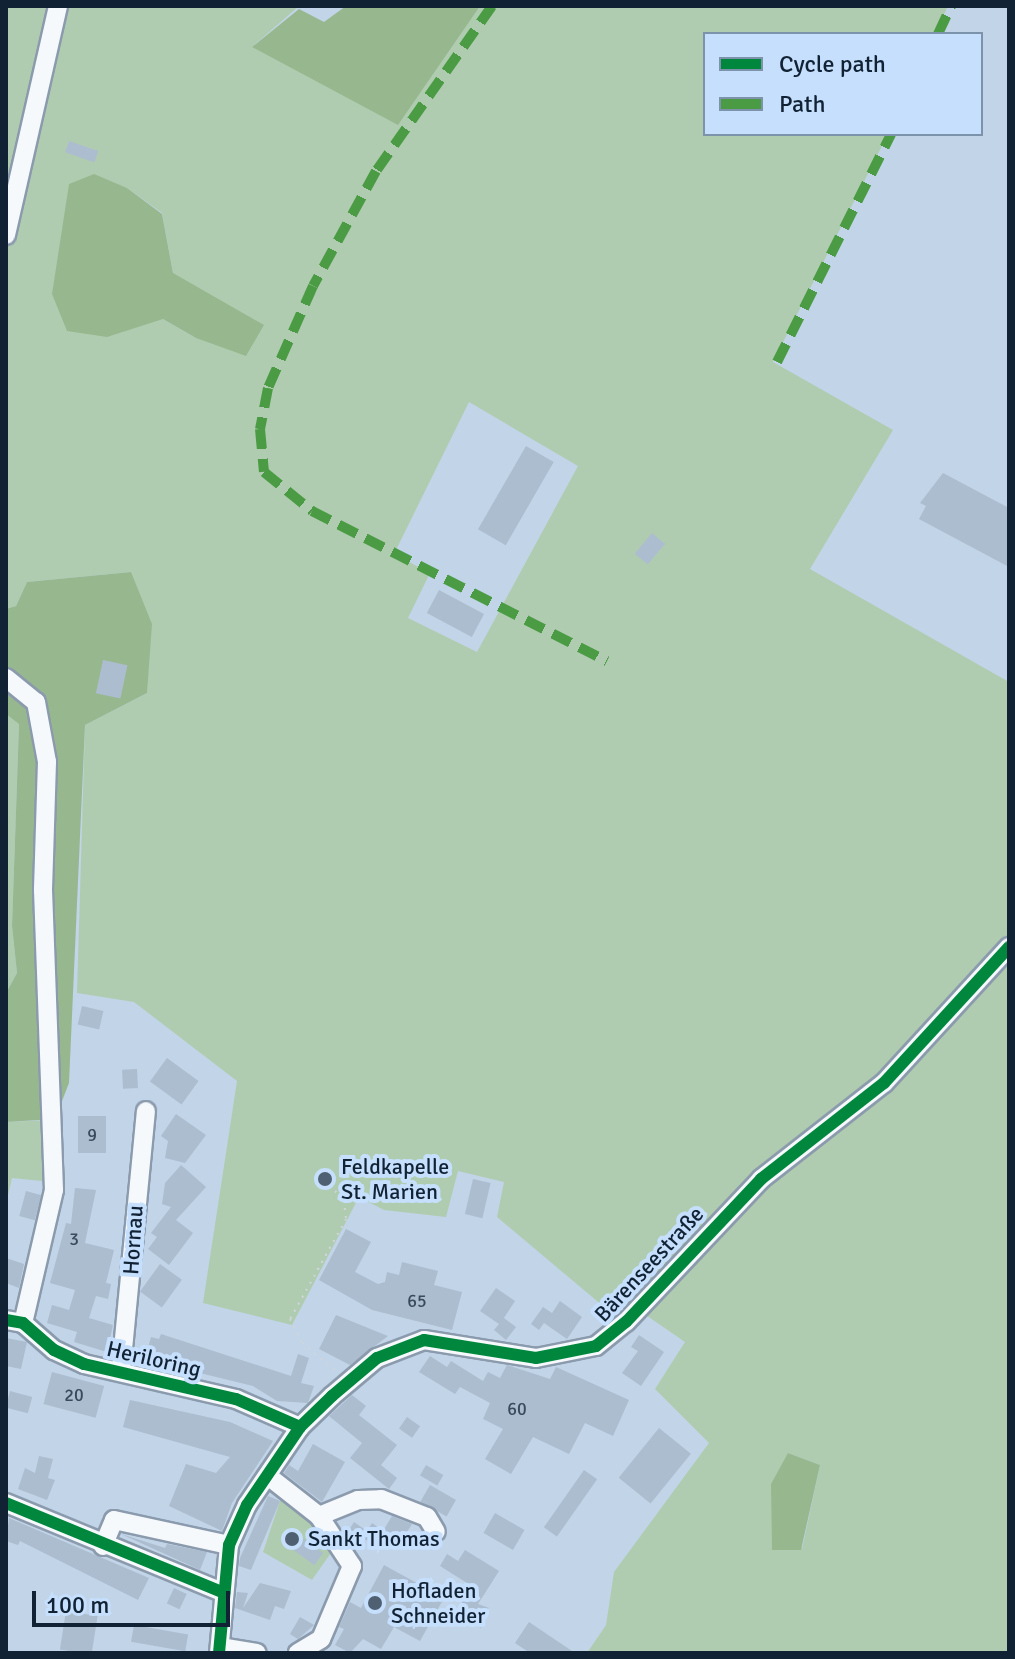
<!DOCTYPE html>
<meta charset="utf-8">
<style>
body{margin:0}
#map{position:relative;width:1015px;height:1659px;overflow:hidden;background:#c1d4e8;font-family:Signika,sans-serif}
div>[style]{position:absolute}
[style*='--x']{left:calc(var(--x)*1px);top:calc(var(--y)*1px);width:calc(var(--w)*1px);rotate:calc(var(--a)*1deg)}
.green>*{inset:0;background:#b0ccb0}
.forest>*{inset:0;background:#97b88e}
.building>*{inset:0;background:#acbdcf;transform-origin:0 0}
.path>*{height:2px;margin-top:-1px;transform-origin:0;background:repeating-linear-gradient(90deg,#cfd5db 0 2px,transparent 0 8px)}
.roads{filter:drop-shadow(2px 0 #8b9bad) drop-shadow(-2px 0 #8b9bad) drop-shadow(0 2px #8b9bad) drop-shadow(0 -2px #8b9bad)}
.minor>*{height:18px;margin:-9px;padding:0 9px;transform-origin:9px;border-radius:9px;background:#f6f9fc}
.quiet>*{height:10px;margin-top:-5px;transform-origin:0;background:repeating-linear-gradient(90deg,#4a9b43 0 20px,transparent 0 30px)}
.cycleway>*{height:12px;margin:-6px;padding:0 6px;transform-origin:6px;border-radius:6px;background:#00873e}
.dots>*{width:22px;height:22px;translate:-50% -50%;box-sizing:border-box;border:4px solid #c5dffc;border-radius:50%}
span{translate:-50% -50%;white-space:nowrap;text-align:center;line-height:1.15;-webkit-text-stroke:8px #c5dffc;paint-order:stroke}
.number-label{font-size:18px;color:#394a5c}
.number-label span{-webkit-text-stroke-width:0}
.poi-label{font-size:22px;color:#112234}
.left{translate:0 -50%;text-align:left}
.street-label{font-size:22px;color:#112234}
.frame{position:absolute;inset:0;border:8px solid #112234;pointer-events:none}
.legend{position:absolute;left:703px;top:32px;width:280px;height:104px;box-sizing:border-box;background:#c5dffc;border:2px solid #7d93ac;margin:0;padding:10px 14px;list-style:none;font-size:24px;color:#112234}
.legend li{display:flex;align-items:center;gap:16px;height:40px}
.legend b{width:40px;border:2px solid #7d93ac}
.scale{position:absolute;left:32px;top:1591px;width:198px;height:36px;box-sizing:border-box;border:4px solid #112234;border-top:0;padding-left:10px;font-size:24px;line-height:28px;white-space:nowrap;color:#112234;-webkit-text-stroke:6px #c5dffc;paint-order:stroke}
</style>
<div id="map">
<div class="green">
<div style="clip-path:polygon(evenodd,6px 6px,299px 6px,252px 47px,479px 6px,948px 6px,935px 34px,705px 34px,705px 134px,888px 134px,773px 362px,893px 430px,810px 569px,1009px 682px,1009px 943px,836px 1120px,622px 1322px,497px 1217px,504px 1182px,458px 1171px,446px 1217px,384px 1210px,359px 1197px,292px 1325px,203px 1303px,237px 1081px,134px 1002px,77px 993px,85px 725px,147px 693px,131px 572px,27px 582px,16px 606px,6px 609px,6px 6px,127px 188px,162px 213px,173px 273px,196px 338px,163px 319px,127px 188px,6px 6px,469px 402px,578px 466px,477px 652px,408px 618px,430px 573px,394px 554px,469px 402px)"></div>
<div style="clip-path:polygon(6px 714px,19px 723px,12px 926px,17px 973px,6px 993px)"></div>
<div style="clip-path:polygon(evenodd,1009px 953px,1009px 1653px,587px 1653px,606px 1625px,614px 1572px,709px 1443px,655px 1389px,685px 1342px,640px 1311px,730px 1213px,840px 1124px,1009px 953px,788px 1453px,820px 1465px,802px 1549px,788px 1453px)"></div>
<div style="clip-path:polygon(51px 1120px,52px 1182px,12px 1178px,6px 1204px,6px 1122px)"></div>
<div style="clip-path:polygon(289px 1495px,335px 1547px,312px 1580px,263px 1552px,280px 1501px)"></div>
</div>
<div class="forest">
<div style="clip-path:polygon(346px 6px,480px 6px,398px 125px,252px 47px,299px 9px,324px 22px)"></div>
<div style="clip-path:polygon(94px 174px,127px 188px,162px 214px,173px 273px,264px 325px,246px 356px,196px 338px,163px 319px,107px 337px,67px 331px,52px 294px,69px 184px)"></div>
<div style="clip-path:polygon(131px 572px,152px 624px,147px 693px,85px 725px,69px 1083px,55px 1119px,6px 1122px,6px 993px,17px 973px,12px 926px,19px 724px,6px 714px,6px 609px,16px 606px,27px 582px)"></div>
<div style="clip-path:polygon(788px 1453px,820px 1465px,801px 1550px,772px 1550px,771px 1484px)"></div>
</div>
<div class="building">
<div style="left:69px;top:141px;width:31px;height:12px;rotate:19deg"></div>
<div style="left:526px;top:446px;width:32px;height:96px;rotate:30deg"></div>
<div style="clip-path:polygon(943px 473px,1009px 508px,1009px 567px,919px 519px,926px 506px,920px 503px)"></div>
<div style="left:652px;top:533px;width:17px;height:27px;rotate:40deg"></div>
<div style="left:439px;top:590px;width:51px;height:26px;rotate:28deg"></div>
<div style="left:103px;top:660px;width:25px;height:34px;rotate:12deg"></div>
<div style="left:82px;top:1006px;width:22px;height:19px;rotate:13deg"></div>
<div style="left:167px;top:1058px;width:39px;height:29px;rotate:36deg"></div>
<div style="left:137px;top:1069px;width:19px;height:15px;rotate:87deg"></div>
<div style="clip-path:polygon(176px 1114px,206px 1135px,185px 1163px,165px 1158px,168px 1141px,161px 1136px)"></div>
<div style="left:78px;top:1116px;width:28px;height:37px"></div>
<div style="clip-path:polygon(181px 1165px,206px 1187px,176px 1220px,193px 1233px,169px 1265px,148px 1249px,157px 1237px,151px 1233px,171px 1207px,162px 1204px,165px 1183px)"></div>
<div style="left:473px;top:1179px;width:18px;height:36px;rotate:13deg"></div>
<div style="clip-path:polygon(75px 1188px,96px 1190px,85px 1243px,114px 1250px,106px 1283px,111px 1284px,108px 1299px,96px 1296px,89px 1318px,113px 1325px,107px 1352px,74px 1342px,77px 1332px,47px 1323px,52px 1305px,69px 1310px,75px 1290px,50px 1283px,66px 1223px,71px 1224px)"></div>
<div style="left:26px;top:1191px;width:16px;height:26px;rotate:15deg"></div>
<div style="clip-path:polygon(346px 1229px,371px 1242px,355px 1272px,378px 1284px,385px 1282px,387px 1272px,399px 1275px,402px 1262px,438px 1271px,434px 1285px,462px 1292px,452px 1330px,372px 1310px,319px 1280px)"></div>
<div style="clip-path:polygon(6px 1258px,24px 1264px,19px 1288px,6px 1283px)"></div>
<div style="left:160px;top:1264px;width:27px;height:34px;rotate:36deg"></div>
<div style="clip-path:polygon(496px 1288px,515px 1301px,500px 1324px,504px 1318px,516px 1327px,506px 1340px,494px 1330px,499px 1324px,480px 1311px)"></div>
<div style="clip-path:polygon(560px 1301px,582px 1317px,567px 1339px,544px 1323px,539px 1330px,531px 1324px,543px 1307px,552px 1313px)"></div>
<div style="clip-path:polygon(336px 1315px,373px 1330px,388px 1336px,350px 1365px,319px 1349px)"></div>
<div style="clip-path:polygon(161px 1334px,291px 1376px,298px 1354px,309px 1358px,301px 1383px,314px 1386px,308px 1403px,277px 1401px,253px 1386px,167px 1365px,148px 1348px,151px 1337px,159px 1339px)"></div>
<div style="clip-path:polygon(639px 1335px,664px 1352px,641px 1386px,622px 1373px,638px 1351px,631px 1347px)"></div>
<div style="clip-path:polygon(6px 1338px,27px 1342px,21px 1369px,6px 1366px)"></div>
<div style="clip-path:polygon(430px 1356px,447px 1367px,451px 1361px,483px 1381px,488px 1372px,500px 1378px,507px 1365px,550px 1379px,556px 1367px,629px 1400px,613px 1436px,585px 1423px,569px 1454px,533px 1437px,511px 1474px,485px 1459px,503px 1429px,483px 1419px,490px 1403px,460px 1387px,455px 1394px,419px 1372px)"></div>
<div style="left:52px;top:1372px;width:54px;height:33px;rotate:15deg"></div>
<div style="left:10px;top:1391px;width:23px;height:17px;rotate:15deg"></div>
<div style="clip-path:polygon(352px 1395px,366px 1406px,359px 1415px,397px 1445px,381px 1465px,397px 1478px,389px 1489px,350px 1458px,362px 1443px,329px 1416px)"></div>
<div style="clip-path:polygon(130px 1400px,230px 1422px,273px 1441px,232px 1503px,222px 1531px,169px 1506px,186px 1464px,216px 1473px,230px 1457px,123px 1427px)"></div>
<div style="left:407px;top:1417px;width:16px;height:14px;rotate:35deg"></div>
<div style="left:659px;top:1428px;width:41px;height:64px;rotate:39deg"></div>
<div style="clip-path:polygon(313px 1444px,345px 1462px,322px 1502px,284px 1473px,289px 1465px,298px 1471px)"></div>
<div style="clip-path:polygon(39px 1456px,53px 1459px,48px 1478px,55px 1480px,47px 1500px,18px 1489px,25px 1468px,35px 1473px)"></div>
<div style="left:426px;top:1465px;width:20px;height:12px;rotate:30deg"></div>
<div style="left:584px;top:1470px;width:16px;height:70px;rotate:35deg"></div>
<div style="left:430px;top:1485px;width:30px;height:19px;rotate:30deg"></div>
<div style="clip-path:polygon(268px 1496px,280px 1501px,251px 1570px,239px 1566px,240px 1558px)"></div>
<div style="left:495px;top:1513px;width:34px;height:23px;rotate:30deg"></div>
<div style="clip-path:polygon(392px 1516px,412px 1524px,398px 1547px,380px 1536px,374px 1545px,363px 1538px,372px 1523px,383px 1531px)"></div>
<div style="clip-path:polygon(9px 1518px,149px 1578px,138px 1600px,20px 1541px,18px 1545px,6px 1541px)"></div>
<div style="clip-path:polygon(354px 1522px,367px 1531px,358px 1546px,346px 1535px)"></div>
<div style="left:290px;top:1529px;width:41px;height:15px;rotate:36deg"></div>
<div style="clip-path:polygon(121px 1534px,165px 1548px,167px 1544px,207px 1552px,200px 1570px)"></div>
<div style="clip-path:polygon(465px 1550px,499px 1571px,478px 1604px,489px 1608px,481px 1628px,458px 1618px,467px 1583px,440px 1566px,447px 1554px,458px 1561px)"></div>
<div style="clip-path:polygon(384px 1565px,444px 1598px,420px 1641px,394px 1627px,381px 1649px,363px 1639px,350px 1653px,335px 1645px,344px 1629px,339px 1627px,350px 1602px,361px 1608px)"></div>
<div style="clip-path:polygon(260px 1583px,291px 1591px,284px 1609px,275px 1606px,270px 1620px,235px 1608px,237px 1592px,248px 1593px,243px 1608px)"></div>
<div style="left:174px;top:1588px;width:14px;height:17px;rotate:25deg"></div>
<div style="left:66px;top:1611px;width:32px;height:39px;rotate:9deg"></div>
<div style="clip-path:polygon(300px 1617px,314px 1625px,298px 1639px,290px 1634px)"></div>
<div style="clip-path:polygon(529px 1622px,575px 1653px,530px 1653px,515px 1643px)"></div>
<div style="left:134px;top:1625px;width:55px;height:17px;rotate:10deg"></div>
</div>
<div class="path">
<div style="--x:335;--y:1191;--w:13;--a:45"></div>
<div style="--x:344;--y:1200;--w:19;--a:84"></div>
<div style="--x:346;--y:1219;--w:115;--a:119.2"></div>
<div style="--x:290;--y:1319;--w:27;--a:63"></div>
<div style="--x:302;--y:1343;--w:44;--a:39.5"></div>
</div>
<div class="roads">
<div class="minor">
<div style="--x:6;--y:235;--w:235;--a:-77.2"></div>
<div style="--x:6;--y:678;--w:38;--a:39"></div>
<div style="--x:36;--y:702;--w:61;--a:79.6"></div>
<div style="--x:47;--y:762;--w:128;--a:91.8"></div>
<div style="--x:43;--y:890;--w:300;--a:87.9"></div>
<div style="--x:54;--y:1190;--w:137;--a:103.1"></div>
<div style="--x:6;--y:1320;--w:17;--a:10"></div>
<div style="--x:23;--y:1323;--w:41;--a:41.1"></div>
<div style="--x:54;--y:1350;--w:33;--a:25"></div>
<div style="--x:84;--y:1364;--w:156;--a:13"></div>
<div style="--x:236;--y:1399;--w:70;--a:23.6"></div>
<div style="--x:121;--y:1370;--w:260;--a:-84.5"></div>
<div style="--x:268;--y:1476;--w:65;--a:38.1"></div>
<div style="--x:319;--y:1516;--w:60;--a:56.6"></div>
<div style="--x:352;--y:1566;--w:79;--a:113"></div>
<div style="--x:321;--y:1639;--w:27;--a:149"></div>
<div style="--x:6;--y:1503;--w:236;--a:22.4"></div>
<div style="--x:319;--y:1516;--w:42;--a:-22.3"></div>
<div style="--x:358;--y:1500;--w:23;--a:-2"></div>
<div style="--x:381;--y:1499;--w:49;--a:21.4"></div>
<div style="--x:427;--y:1517;--w:17;--a:59"></div>
<div style="--x:103;--y:1546;--w:28;--a:-67"></div>
<div style="--x:114;--y:1520;--w:118;--a:12.3"></div>
<div style="--x:220;--y:1647;--w:37;--a:9"></div>
<div style="--x:219;--y:1653;--w:108;--a:-84.7"></div>
<div style="--x:229;--y:1545;--w:44;--a:-65.8"></div>
<div style="--x:247;--y:1505;--w:94;--a:-55.8"></div>
<div style="--x:300;--y:1427;--w:45;--a:-44.1"></div>
<div style="--x:332;--y:1396;--w:59;--a:-40.2"></div>
<div style="--x:377;--y:1358;--w:50;--a:-21"></div>
<div style="--x:424;--y:1340;--w:113;--a:9.1"></div>
<div style="--x:536;--y:1358;--w:61;--a:-11.3"></div>
<div style="--x:596;--y:1346;--w:38;--a:-39"></div>
<div style="--x:626;--y:1322;--w:197;--a:-46.6"></div>
<div style="--x:761;--y:1179;--w:156;--a:-38"></div>
<div style="--x:884;--y:1083;--w:185;--a:-47.4"></div>
</div>
</div>
<div class="quiet">
<div style="--x:492;--y:6;--w:202;--a:125.1"></div>
<div style="--x:376;--y:171;--w:131;--a:118.7"></div>
<div style="--x:313;--y:286;--w:111;--a:113.8"></div>
<div style="--x:268;--y:388;--w:42;--a:101"></div>
<div style="--x:260;--y:429;--w:43;--a:84.7"></div>
<div style="--x:264;--y:472;--w:62;--a:39.1"></div>
<div style="--x:312;--y:511;--w:331;--a:27"></div>
<div style="--x:938;--y:34;--w:31;--a:-65"></div>
<div style="--x:777;--y:362;--w:255;--a:-63.4"></div>
</div>
<div class="cycleway">
<div style="--x:6;--y:1320;--w:17;--a:10"></div>
<div style="--x:23;--y:1323;--w:41;--a:41.1"></div>
<div style="--x:54;--y:1350;--w:33;--a:25"></div>
<div style="--x:84;--y:1364;--w:156;--a:13"></div>
<div style="--x:236;--y:1399;--w:70;--a:23.6"></div>
<div style="--x:6;--y:1503;--w:236;--a:22.4"></div>
<div style="--x:219;--y:1653;--w:108;--a:-84.7"></div>
<div style="--x:229;--y:1545;--w:44;--a:-65.8"></div>
<div style="--x:247;--y:1505;--w:94;--a:-55.8"></div>
<div style="--x:300;--y:1427;--w:45;--a:-44.1"></div>
<div style="--x:332;--y:1396;--w:59;--a:-40.2"></div>
<div style="--x:377;--y:1358;--w:50;--a:-21"></div>
<div style="--x:424;--y:1340;--w:113;--a:9.1"></div>
<div style="--x:536;--y:1358;--w:61;--a:-11.3"></div>
<div style="--x:596;--y:1346;--w:38;--a:-39"></div>
<div style="--x:626;--y:1322;--w:197;--a:-46.6"></div>
<div style="--x:761;--y:1179;--w:156;--a:-38"></div>
<div style="--x:884;--y:1083;--w:185;--a:-47.4"></div>
</div>
<div class="dots">
<div style="left:325px;top:1179px;background:#4f6073"></div>
<div style="left:292px;top:1539px;background:#4f6073"></div>
<div style="left:375px;top:1603px;background:#4f6073"></div>
</div>
<div class="number-label">
<span style="left:92px;top:1135px">9</span>
<span style="left:74px;top:1239px">3</span>
<span style="left:417px;top:1301px">65</span>
<span style="left:74px;top:1395px">20</span>
<span style="left:517px;top:1409px">60</span>
</div>
<div class="poi-label">
<span class="left" style="left:341px;top:1179px">Feldkapelle<br>St. Marien</span>
<span class="left" style="left:308px;top:1539px">Sankt Thomas</span>
<span class="left" style="left:391px;top:1603px">Hofladen<br>Schneider</span>
</div>
<div class="street-label">
<span style="left:133px;top:1240px;rotate:-86deg">Hornau</span>
<span style="left:649px;top:1264px;rotate:-47deg">Bärenseestraße</span>
<span style="left:154px;top:1359px;rotate:13deg">Heriloring</span>
</div>
<div class="frame"></div>
<ul class="legend">
<li><b style="height:10px;background:#00873e"></b>Cycle path</li>
<li><b style="height:10px;background:#4a9b43"></b>Path</li>
</ul>
<div class="scale">100 m</div>
</div>
